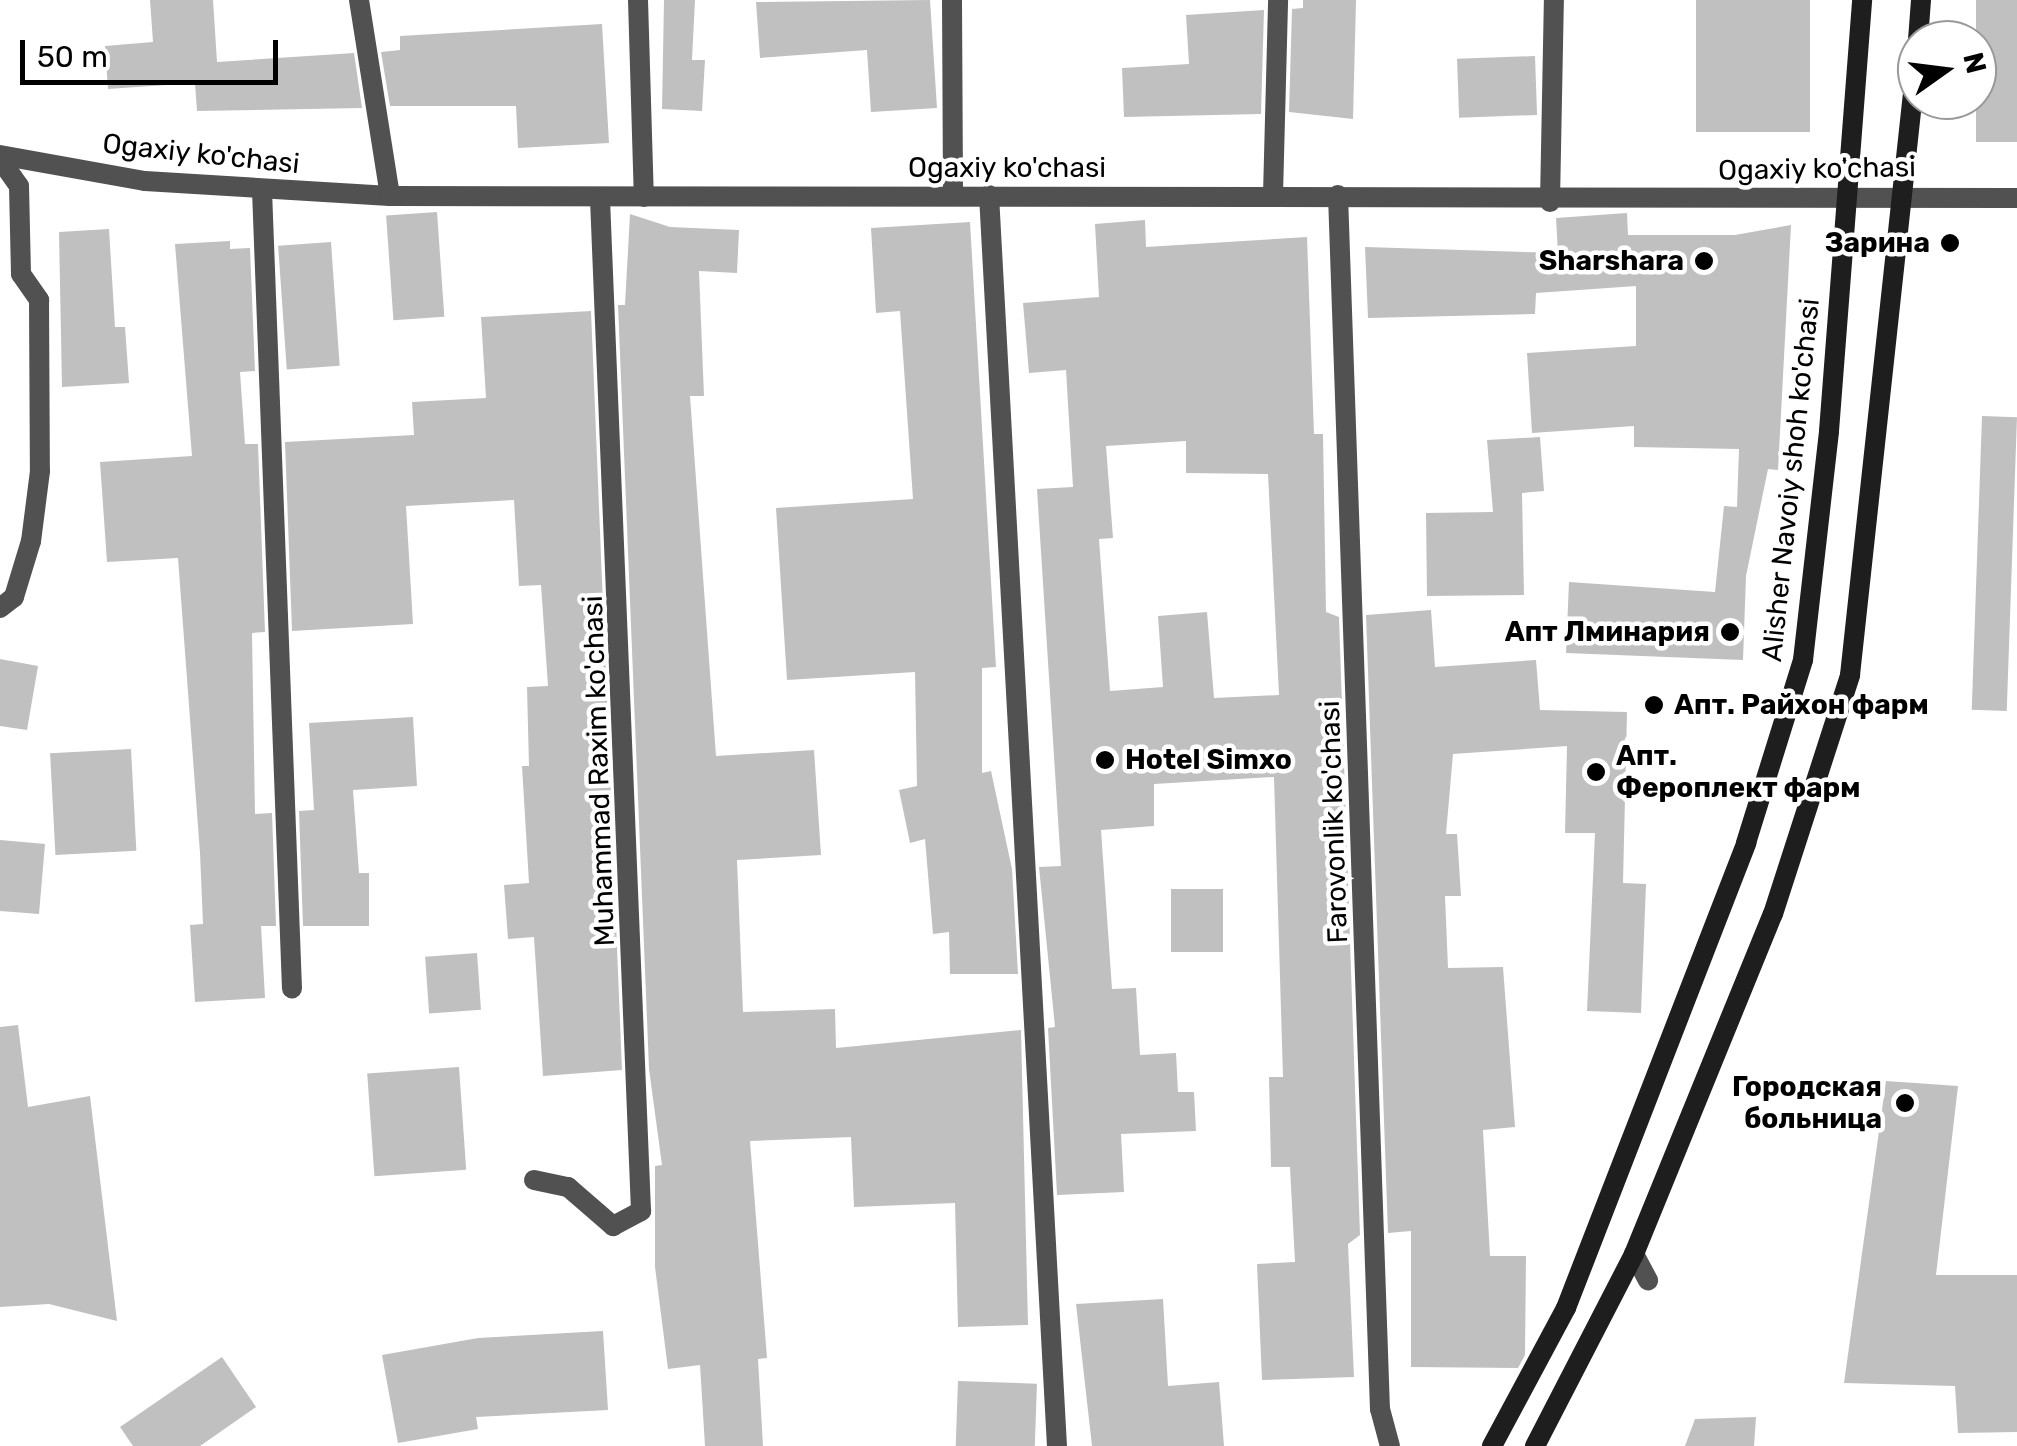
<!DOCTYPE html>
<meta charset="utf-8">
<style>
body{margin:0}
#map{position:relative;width:2017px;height:1446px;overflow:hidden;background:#fff;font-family:Rubik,sans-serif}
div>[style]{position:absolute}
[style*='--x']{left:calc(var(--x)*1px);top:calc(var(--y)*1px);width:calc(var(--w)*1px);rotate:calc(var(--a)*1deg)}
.building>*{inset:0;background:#c0c0c0;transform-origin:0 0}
.service>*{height:20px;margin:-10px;padding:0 10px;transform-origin:10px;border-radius:10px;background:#515151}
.minor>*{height:20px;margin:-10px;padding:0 10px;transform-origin:10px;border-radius:10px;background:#515151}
.tertiary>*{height:20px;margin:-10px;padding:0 10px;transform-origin:10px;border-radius:10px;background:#515151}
.secondary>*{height:20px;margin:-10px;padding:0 10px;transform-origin:10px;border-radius:10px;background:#1e1e1e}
.dots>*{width:28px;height:28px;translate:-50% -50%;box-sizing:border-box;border:5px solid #fff;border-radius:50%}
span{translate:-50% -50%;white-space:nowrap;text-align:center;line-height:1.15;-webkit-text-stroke:9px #fff;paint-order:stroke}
.street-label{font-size:28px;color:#000}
.poi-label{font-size:28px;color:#000;font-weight:700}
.right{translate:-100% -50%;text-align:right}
.left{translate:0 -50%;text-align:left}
.north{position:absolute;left:1897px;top:20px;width:100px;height:100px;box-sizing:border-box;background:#fff;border:2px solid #999;border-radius:50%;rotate:76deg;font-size:28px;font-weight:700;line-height:40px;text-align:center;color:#000}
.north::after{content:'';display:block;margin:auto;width:35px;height:45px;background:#000;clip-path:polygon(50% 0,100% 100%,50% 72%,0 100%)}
.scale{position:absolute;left:20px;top:40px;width:258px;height:45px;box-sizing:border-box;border:5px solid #000;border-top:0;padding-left:12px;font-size:30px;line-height:35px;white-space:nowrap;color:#000;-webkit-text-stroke:8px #fff;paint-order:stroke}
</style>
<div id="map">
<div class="building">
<div style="clip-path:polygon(150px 0,213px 0,217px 62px,354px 53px,362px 108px,197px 111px,195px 83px,108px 89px,105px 46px,153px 42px)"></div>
<div style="clip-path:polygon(664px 0,695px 0,692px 60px,705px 60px,702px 111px,662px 109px)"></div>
<div style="clip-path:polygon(930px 0,937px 108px,871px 112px,867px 50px,760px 58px,756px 2px)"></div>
<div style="clip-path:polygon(1303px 0,1356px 0,1353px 119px,1289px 112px,1292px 9px,1303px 8px)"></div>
<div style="left:1696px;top:0;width:114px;height:132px"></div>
<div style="left:1976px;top:0;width:41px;height:142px"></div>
<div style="clip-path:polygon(1264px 10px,1261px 114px,1124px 117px,1122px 68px,1189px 64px,1186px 15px)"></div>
<div style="clip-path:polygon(602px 24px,609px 143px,518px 148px,516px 106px,390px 106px,381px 52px,400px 50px,400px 36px)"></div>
<div style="left:1535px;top:56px;width:59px;height:78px;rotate:88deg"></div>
<div style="left:437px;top:212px;width:105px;height:51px;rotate:86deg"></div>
<div style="clip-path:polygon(1627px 213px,1628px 235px,1735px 235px,1791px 225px,1778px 470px,1768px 469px,1746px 576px,1743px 660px,1566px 653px,1569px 582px,1715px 592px,1724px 506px,1737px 507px,1739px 449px,1634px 447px,1634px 426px,1532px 433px,1527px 353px,1636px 346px,1636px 286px,1536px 293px,1535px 314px,1368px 318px,1365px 247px,1558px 253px,1556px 218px)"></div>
<div style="clip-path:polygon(630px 214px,670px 227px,739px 230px,737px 273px,699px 271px,704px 396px,690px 396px,716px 756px,814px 750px,821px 855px,737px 860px,743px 1012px,835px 1009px,836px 1048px,1021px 1030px,1028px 1325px,958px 1327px,955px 1203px,854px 1207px,851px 1137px,750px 1141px,767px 1358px,758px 1359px,763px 1446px,705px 1446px,700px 1365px,668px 1369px,655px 1267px,655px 1166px,662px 1165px,649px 1069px,618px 305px,625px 305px)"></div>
<div style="clip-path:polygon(evenodd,1145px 220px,1146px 247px,1307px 237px,1314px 434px,1323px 434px,1326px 612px,1339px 617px,1360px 1235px,1348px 1244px,1354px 1377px,1262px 1380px,1257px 1264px,1295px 1262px,1290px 1167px,1271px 1167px,1269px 1077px,1283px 1077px,1274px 777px,1154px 784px,1154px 826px,1101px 830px,1112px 989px,1136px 988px,1140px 1055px,1176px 1053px,1178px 1092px,1194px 1092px,1196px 1131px,1121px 1134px,1124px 1192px,1057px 1195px,1048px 1028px,1055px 1027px,1039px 867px,1061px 866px,1037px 489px,1073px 487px,1066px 370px,1029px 373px,1023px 303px,1099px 297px,1095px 224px,1145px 220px,1186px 441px,1186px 473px,1268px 474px,1279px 695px,1214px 698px,1207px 612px,1158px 616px,1163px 687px,1110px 691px,1099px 539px,1113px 538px,1106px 446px,1186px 441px)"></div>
<div style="clip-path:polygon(970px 222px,996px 667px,982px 668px,982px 773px,991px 771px,1012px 869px,1018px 974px,950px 974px,949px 932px,933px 934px,925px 839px,910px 843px,899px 790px,917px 786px,915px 672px,787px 680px,776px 508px,913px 499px,900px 311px,876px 313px,871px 228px)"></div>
<div style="clip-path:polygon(109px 229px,115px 327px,125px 327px,129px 383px,62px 387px,59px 232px)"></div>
<div style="clip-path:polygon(230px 241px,230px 249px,250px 248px,255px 371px,240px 372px,245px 444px,258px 444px,265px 632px,252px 633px,255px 814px,272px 813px,276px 926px,261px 926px,265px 998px,195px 1002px,190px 925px,203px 924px,200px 853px,178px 558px,107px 562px,100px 462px,192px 456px,175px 244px)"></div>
<div style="left:331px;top:242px;width:124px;height:53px;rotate:86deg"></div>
<div style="clip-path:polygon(591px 311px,622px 1070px,543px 1076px,534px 937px,508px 939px,504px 885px,529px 883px,522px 766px,529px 766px,527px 687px,548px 686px,541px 585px,519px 586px,514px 500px,406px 506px,413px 624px,292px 631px,285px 442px,414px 435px,412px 402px,486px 398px,481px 317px)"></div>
<div style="left:1982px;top:416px;width:35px;height:294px;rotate:2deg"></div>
<div style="clip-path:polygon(1540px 437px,1544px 491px,1522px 493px,1524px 595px,1427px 596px,1426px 513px,1493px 512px,1487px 440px)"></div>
<div style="clip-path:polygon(1431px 610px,1435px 667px,1536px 660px,1540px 710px,1627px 712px,1623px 883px,1646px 884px,1641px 1013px,1587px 1011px,1595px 833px,1565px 833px,1567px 746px,1453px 754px,1446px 834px,1457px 834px,1461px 896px,1445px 896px,1448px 968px,1503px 967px,1515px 1127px,1483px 1130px,1490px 1256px,1526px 1256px,1525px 1355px,1518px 1368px,1411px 1367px,1411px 1231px,1388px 1233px,1366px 615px)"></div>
<div style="clip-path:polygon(0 659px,38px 666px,27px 730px,0 726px)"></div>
<div style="clip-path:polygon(413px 717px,417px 786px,353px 790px,359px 873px,369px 873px,369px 926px,303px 926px,299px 811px,314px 810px,309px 723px)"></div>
<div style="left:131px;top:749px;width:102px;height:81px;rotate:87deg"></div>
<div style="clip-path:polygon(0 840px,45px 844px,39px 914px,0 911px)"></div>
<div style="left:1171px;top:889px;width:52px;height:63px"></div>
<div style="left:477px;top:953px;width:57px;height:52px;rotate:86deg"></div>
<div style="clip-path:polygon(18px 1025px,28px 1107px,90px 1096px,117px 1321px,49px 1304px,0 1307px,0 1027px)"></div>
<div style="left:459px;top:1067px;width:103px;height:92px;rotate:86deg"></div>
<div style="clip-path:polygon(1886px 1081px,1958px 1086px,1936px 1275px,2017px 1275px,2017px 1432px,1958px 1433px,1955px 1386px,1844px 1383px)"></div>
<div style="clip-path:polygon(1163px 1299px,1168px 1386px,1219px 1382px,1224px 1446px,1092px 1446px,1076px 1304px)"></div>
<div style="clip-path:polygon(603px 1331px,608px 1410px,476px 1417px,478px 1429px,398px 1443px,382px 1355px,478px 1338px)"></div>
<div style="clip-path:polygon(222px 1357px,256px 1407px,200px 1446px,133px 1446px,120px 1427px)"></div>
<div style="left:958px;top:1381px;width:79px;height:65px;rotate:2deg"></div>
<div style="clip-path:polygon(1756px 1417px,1754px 1446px,1685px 1446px,1695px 1419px)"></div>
</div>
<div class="service">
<div style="--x:638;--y:0;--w:197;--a:88.3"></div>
<div style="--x:952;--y:0;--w:195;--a:89.7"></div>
<div style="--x:262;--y:190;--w:799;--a:87.85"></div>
<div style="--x:1273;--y:195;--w:195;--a:-88.5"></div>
<div style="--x:1550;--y:202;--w:202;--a:-88.9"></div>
<div style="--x:534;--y:1180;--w:35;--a:12"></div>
<div style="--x:568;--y:1187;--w:60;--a:40.9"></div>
<div style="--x:613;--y:1226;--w:32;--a:-28"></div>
<div style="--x:641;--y:1211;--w:1013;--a:-92.32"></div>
<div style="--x:1634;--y:1254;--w:30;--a:62"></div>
</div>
<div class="minor">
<div style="--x:359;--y:0;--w:198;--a:81"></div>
<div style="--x:0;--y:159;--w:33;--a:55"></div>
<div style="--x:19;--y:186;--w:88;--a:88.7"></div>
<div style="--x:21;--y:274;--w:32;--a:55"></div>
<div style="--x:39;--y:300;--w:171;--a:89.7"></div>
<div style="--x:40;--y:471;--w:71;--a:97.3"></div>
<div style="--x:31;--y:541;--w:59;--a:106.9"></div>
<div style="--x:14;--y:597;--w:18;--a:142"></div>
<div style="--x:989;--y:195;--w:1253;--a:86.89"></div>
<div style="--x:1338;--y:195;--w:1215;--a:88.02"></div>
<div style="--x:1380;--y:1409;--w:38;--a:75"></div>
</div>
<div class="tertiary">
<div style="--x:0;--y:155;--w:147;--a:10.2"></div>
<div style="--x:145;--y:181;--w:245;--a:3.5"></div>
<div style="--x:390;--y:196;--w:1627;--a:0.07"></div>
</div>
<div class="secondary">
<div style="--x:1918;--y:40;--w:40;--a:-85.7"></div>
<div style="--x:1492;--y:1446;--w:157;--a:-61.8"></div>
<div style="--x:1566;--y:1308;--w:499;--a:-68.8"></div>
<div style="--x:1746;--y:843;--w:192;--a:-72.7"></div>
<div style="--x:1803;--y:660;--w:230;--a:-83.5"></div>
<div style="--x:1829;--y:431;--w:432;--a:-85.6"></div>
<div style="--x:1535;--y:1446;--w:216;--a:-62.7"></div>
<div style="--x:1634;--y:1254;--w:367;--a:-67.8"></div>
<div style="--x:1773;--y:914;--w:251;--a:-72.1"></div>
<div style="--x:1850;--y:675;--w:623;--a:-83.82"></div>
</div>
<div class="dots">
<div style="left:1950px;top:243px;background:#000"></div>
<div style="left:1704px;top:261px;background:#000"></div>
<div style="left:1730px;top:632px;background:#000"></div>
<div style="left:1654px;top:705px;background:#000"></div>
<div style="left:1105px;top:760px;background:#000"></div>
<div style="left:1596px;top:772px;background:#000"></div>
<div style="left:1905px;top:1103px;background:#000"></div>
</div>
<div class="street-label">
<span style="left:201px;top:154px;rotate:6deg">Ogaxiy ko'chasi</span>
<span style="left:1007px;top:168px">Ogaxiy ko'chasi</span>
<span style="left:1817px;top:169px;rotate:-1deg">Ogaxiy ko'chasi</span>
<span style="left:1791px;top:480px;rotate:-84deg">Alisher Navoiy shoh ko'chasi</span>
<span style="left:599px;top:771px;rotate:-92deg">Muhammad Raxim ko'chasi</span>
<span style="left:1334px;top:822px;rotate:-92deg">Farovonlik ko'chasi</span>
</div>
<div class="poi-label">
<span class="right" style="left:1930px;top:243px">Зарина</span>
<span class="right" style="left:1684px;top:261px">Sharshara</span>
<span class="right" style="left:1710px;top:632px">Апт Лминария</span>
<span class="left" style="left:1674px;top:705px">Апт. Райхон фарм</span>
<span class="left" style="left:1616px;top:772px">Апт.<br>Фероплект фарм</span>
<span class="left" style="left:1125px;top:760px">Hotel Simxo</span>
<span class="right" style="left:1882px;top:1103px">Городская<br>больница</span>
</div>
<div class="north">N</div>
<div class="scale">50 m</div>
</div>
